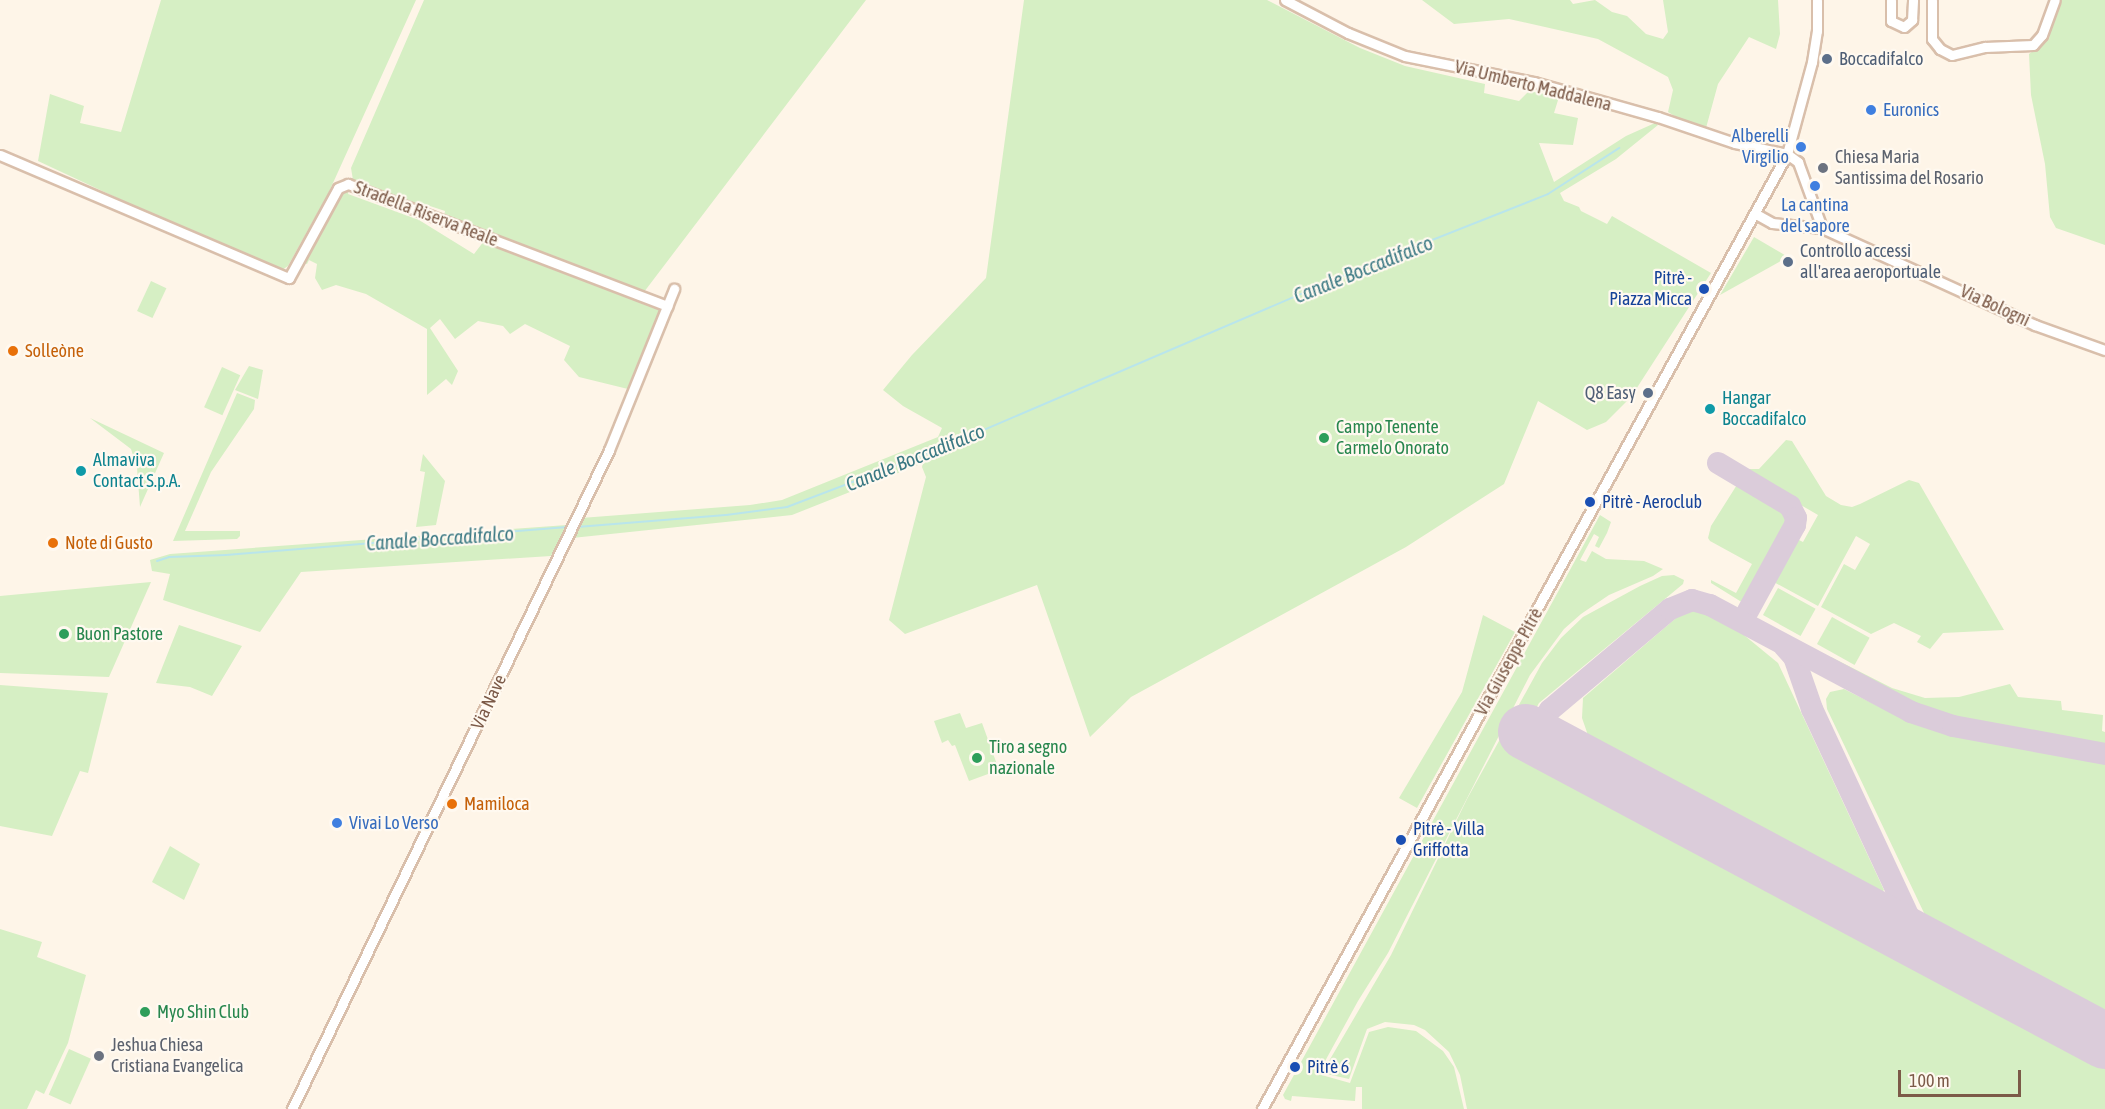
<!DOCTYPE html>
<meta charset="utf-8">
<style>
body{margin:0}
#map{position:relative;width:2105px;height:1109px;overflow:hidden;background:#fef5e8;font-family:"Asap Condensed",sans-serif}
div>[style]{position:absolute}
[style*='--x']{left:calc(var(--x)*1px);top:calc(var(--y)*1px);width:calc(var(--w)*1px);rotate:calc(var(--a)*1deg)}
.green>*{inset:0;background:#d6efc4;transform-origin:0 0}
.stream>*{height:2px;margin:-1px;padding:0 1px;transform-origin:1px;border-radius:1px;background:#b9e5eb}
.taxiway>*{height:22px;margin:-11px;padding:0 11px;transform-origin:11px;border-radius:11px;background:#dbccda}
.runway>*{height:56px;margin:-28px;padding:0 28px;transform-origin:28px;border-radius:28px;background:#dbccda}
.roads{filter:drop-shadow(2px 0 #d9bfab) drop-shadow(-2px 0 #d9bfab) drop-shadow(0 2px #d9bfab) drop-shadow(0 -2px #d9bfab)}
.secondary>*{height:9px;margin:-4.5px;padding:0 4.5px;transform-origin:4.5px;border-radius:4.5px;background:#fff}
.dots>*{width:16px;height:16px;translate:-50% -50%;box-sizing:border-box;border:3px solid #fff9f0;border-radius:50%}
span{translate:-50% -50%;white-space:nowrap;text-align:center;line-height:1.15;-webkit-text-stroke:4.5px #fff9f0;paint-order:stroke}
.service-label{font-size:18px;color:#4e5e75}
.left{translate:0 -50%;text-align:left}
.right{translate:-100% -50%;text-align:right}
.street-label{font-size:18px;color:#7c5a48}
.shop-label{font-size:18px;color:#366cbe}
.worship-label{font-size:18px;color:#5b616d}
.transit-label{font-size:18px;color:#164399}
.food-label{font-size:18px;color:#c56008}
.culture-label{font-size:18px;color:#0d838f}
.leisure-label{font-size:18px;color:#27864d}
.water-label{font-size:20px;color:#3a7883;font-style:italic}
.scale{position:absolute;left:1898px;top:1070px;width:123px;height:27px;box-sizing:border-box;border:3px solid #7c5a48;border-top:0;padding-left:8px;font-size:18px;line-height:21px;white-space:nowrap;color:#7c5a48;-webkit-text-stroke:4px #fff9f0;paint-order:stroke}
</style>
<div id="map">
<div class="green">
<div style="clip-path:polygon(161px 0,416px 0,328px 194px,288px 266px,282px 270px,188px 231px,38px 161px,50px 94px,84px 106px,80px 123px,121px 132px)"></div>
<div style="clip-path:polygon(424px 0,866px 0,644px 292px,444px 217px,445px 211px,424px 204px,423px 206px,353px 180px,351px 168px)"></div>
<div style="clip-path:polygon(1024px 0,1267px 0,1360px 48px,1405px 66px,1485px 84px,1484px 93px,1519px 101px,1529px 91px,1559px 97px,1554px 113px,1578px 118px,1573px 145px,1539px 143px,1554px 182px,1626px 136px,1655px 123px,1658px 125px,1616px 159px,1560px 193px,1564px 201px,1579px 207px,1581px 211px,1607px 224px,1612px 216px,1711px 273px,1631px 397px,1606px 422px,1587px 430px,1538px 401px,1504px 484px,1406px 547px,1131px 697px,1090px 737px,1037px 585px,905px 634px,889px 620px,926px 477px,922px 467px,923px 463px,792px 515px,572px 538px,581px 518px,750px 505px,782px 500px,938px 437px,942px 428px,903px 406px,883px 390px,912px 355px,986px 278px)"></div>
<div style="clip-path:polygon(1422px 0,1570px 0,1573px 4px,1595px 0,1612px 12px,1627px 16px,1646px 34px,1663px 39px,1668px 32px,1663px 0,1778px 0,1780px 34px,1776px 49px,1749px 37px,1718px 84px,1706px 128px,1681px 120px,1668px 112px,1673px 90px,1668px 77px,1598px 39px,1509px 19px,1454px 24px)"></div>
<div style="clip-path:polygon(2061px 0,2105px 0,2105px 245px,2056px 228px,2050px 217px,2045px 164px,2031px 95px,2029px 54px,2049px 39px,2053px 15px)"></div>
<div style="clip-path:polygon(349px 190px,348px 194px,419px 220px,474px 254px,484px 241px,660px 309px,628px 389px,579px 377px,564px 360px,570px 346px,525px 324px,510px 334px,503px 326px,478px 321px,455px 339px,440px 319px,430px 328px,458px 371px,452px 385px,446px 379px,427px 395px,427px 329px,366px 294px,336px 285px,322px 290px,315px 278px,317px 264px,309px 260px,307px 264px,303px 263px,340px 193px)"></div>
<div style="clip-path:polygon(1754px 237px,1788px 257px,1720px 295px)"></div>
<div style="left:151px;top:281px;width:17px;height:33px;rotate:25deg"></div>
<div style="clip-path:polygon(249px 366px,263px 370px,258px 399px,235px 390px)"></div>
<div style="left:222px;top:367px;width:20px;height:44px;rotate:24deg"></div>
<div style="clip-path:polygon(237px 393px,255px 400px,254px 409px,211px 472px,185px 531px,240px 531px,240px 536px,237px 539px,173px 541px)"></div>
<div style="clip-path:polygon(90px 418px,164px 453px,140px 507px,137px 468px,131px 449px)"></div>
<div style="clip-path:polygon(1786px 440px,1792px 441px,1826px 496px,1841px 505px,1852px 507px,1860px 504px,1909px 480px,1919px 483px,2004px 630px,1943px 633px,1930px 649px,1917px 642px,1921px 636px,1894px 623px,1871px 634px,1821px 607px,1844px 564px,1855px 570px,1870px 544px,1856px 536px,1818px 606px,1770px 580px,1793px 537px,1803px 542px,1818px 515px,1746px 473px,1748px 469px,1759px 469px)"></div>
<div style="clip-path:polygon(423px 454px,445px 481px,436px 525px,416px 527px,425px 472px,420px 471px)"></div>
<div style="clip-path:polygon(1740px 480px,1786px 505px,1792px 515px,1788px 533px,1748px 606px,1711px 583px,1711px 580px,1736px 593px,1752px 564px,1710px 541px,1708px 538px,1711px 526px)"></div>
<div style="clip-path:polygon(1600px 515px,1611px 522px,1607px 533px,1599px 548px,1595px 546px,1599px 537px,1594px 534px,1580px 560px,1586px 562px,1592px 551px,1606px 559px,1644px 561px,1663px 569px,1653px 576px,1609px 595px,1581px 614px,1564px 629px,1530px 675px,1388px 953px,1358px 1001px,1318px 1074px,1350px 1083px,1369px 1032px,1388px 1027px,1416px 1031px,1443px 1051px,1454px 1067px,1464px 1109px,1362px 1109px,1362px 1087px,1356px 1087px,1355px 1101px,1292px 1096px,1291px 1101px,1285px 1099px,1283px 1095px)"></div>
<div style="clip-path:polygon(567px 525px,551px 556px,301px 572px,260px 632px,163px 600px,170px 574px,152px 571px,150px 560px,170px 554px)"></div>
<div style="clip-path:polygon(1674px 575px,1684px 580px,1683px 584px,1539px 703px,1512px 753px,2105px 1069px,2105px 1109px,1467px 1109px,1460px 1075px,1449px 1052px,1425px 1030px,1414px 1025px,1385px 1022px,1367px 1029px,1349px 1079px,1322px 1073px,1391px 955px,1467px 799px,1542px 663px,1561px 638px,1583px 617px,1640px 586px,1662px 576px)"></div>
<div style="clip-path:polygon(151px 582px,109px 677px,0 673px,0 596px)"></div>
<div style="left:1778px;top:588px;width:43px;height:31px;rotate:29deg"></div>
<div style="clip-path:polygon(1692px 610px,1706px 612px,1733px 626px,1778px 663px,1884px 890px,1879px 895px,1590px 741px,1582px 718px,1583px 698px,1683px 612px)"></div>
<div style="clip-path:polygon(1483px 615px,1515px 632px,1417px 808px,1399px 798px,1462px 692px)"></div>
<div style="left:1832px;top:617px;width:43px;height:31px;rotate:29deg"></div>
<div style="clip-path:polygon(179px 625px,242px 646px,212px 696px,190px 687px,156px 683px)"></div>
<div style="clip-path:polygon(1831px 657px,1892px 688px,1925px 698px,1959px 697px,2010px 684px,2018px 697px,2061px 701px,2062px 710px,2103px 715px,2102px 731px,2105px 732px,2105px 747px,1937px 717px,1883px 693px,1829px 662px)"></div>
<div style="clip-path:polygon(0 685px,108px 693px,88px 773px,80px 771px,52px 836px,0 826px)"></div>
<div style="clip-path:polygon(1844px 689px,1896px 715px,1926px 727px,2105px 763px,2105px 1016px,1941px 928px,1925px 915px,1827px 709px,1826px 699px,1830px 692px)"></div>
<div style="clip-path:polygon(960px 713px,966px 728px,982px 723px,999px 770px,969px 781px,955px 745px,952px 746px,948px 740px,942px 743px,934px 721px)"></div>
<div style="clip-path:polygon(170px 846px,200px 864px,184px 900px,152px 882px)"></div>
<div style="clip-path:polygon(0 929px,42px 942px,37px 957px,86px 975px,68px 1043px,44px 1094px,36px 1090px,27px 1109px,0 1109px)"></div>
<div style="left:69px;top:1049px;width:24px;height:50px;rotate:24deg"></div>
</div>
<div class="stream">
<div style="--x:577;--y:527;--w:149;--a:-4.6"></div>
<div style="--x:726;--y:515;--w:62;--a:-7.5"></div>
<div style="--x:787;--y:507;--w:168;--a:-20.9"></div>
<div style="--x:944;--y:447;--w:468;--a:-23.2"></div>
<div style="--x:1374;--y:263;--w:187;--a:-21.6"></div>
<div style="--x:1548;--y:194;--w:85;--a:-32.9"></div>
<div style="--x:157;--y:561;--w:13;--a:-18"></div>
<div style="--x:169;--y:557;--w:57;--a:-2"></div>
<div style="--x:226;--y:555;--w:343;--a:-4.7"></div>
</div>
<div class="taxiway">
<div style="--x:1718;--y:463;--w:84;--a:30.8"></div>
<div style="--x:1790;--y:506;--w:13;--a:63"></div>
<div style="--x:1796;--y:518;--w:7;--a:98"></div>
<div style="--x:1795;--y:525;--w:98;--a:118.7"></div>
<div style="--x:1784;--y:646;--w:15;--a:48"></div>
<div style="--x:1794;--y:657;--w:55;--a:70.9"></div>
<div style="--x:1812;--y:709;--w:258;--a:65"></div>
<div style="--x:1533;--y:736;--w:31;--a:-57"></div>
<div style="--x:1550;--y:710;--w:157;--a:-40.1"></div>
<div style="--x:1670;--y:609;--w:24;--a:-22"></div>
<div style="--x:1692;--y:600;--w:19;--a:16"></div>
<div style="--x:1710;--y:605;--w:228;--a:28"></div>
<div style="--x:1911;--y:712;--w:44;--a:18.4"></div>
<div style="--x:1953;--y:726;--w:155;--a:10.4"></div>
</div>
<div class="runway">
<div style="--x:1526;--y:732;--w:656;--a:28.09"></div>
</div>
<div class="roads">
<div class="secondary">
<div style="--x:1285;--y:0;--w:71;--a:27.6"></div>
<div style="--x:1348;--y:33;--w:61;--a:22"></div>
<div style="--x:1405;--y:56;--w:132;--a:11.4"></div>
<div style="--x:1534;--y:82;--w:129;--a:15.8"></div>
<div style="--x:1658;--y:117;--w:81;--a:18.7"></div>
<div style="--x:1735;--y:143;--w:53;--a:11.9"></div>
<div style="--x:1787;--y:154;--w:14;--a:36"></div>
<div style="--x:1798;--y:162;--w:70;--a:70"></div>
<div style="--x:1891;--y:0;--w:21;--a:90"></div>
<div style="--x:1891;--y:21;--w:14;--a:25"></div>
<div style="--x:1904;--y:27;--w:11;--a:-41"></div>
<div style="--x:1912;--y:20;--w:20;--a:-87"></div>
<div style="--x:1932;--y:0;--w:39;--a:90"></div>
<div style="--x:1932;--y:39;--w:13;--a:51"></div>
<div style="--x:1940;--y:49;--w:13;--a:27"></div>
<div style="--x:1952;--y:55;--w:34;--a:-14"></div>
<div style="--x:1985;--y:47;--w:48;--a:-2.4"></div>
<div style="--x:2033;--y:45;--w:13;--a:-48"></div>
<div style="--x:2042;--y:35;--w:37;--a:-70"></div>
<div style="--x:0;--y:155;--w:314;--a:23.1"></div>
<div style="--x:289;--y:278;--w:102;--a:-61.4"></div>
<div style="--x:338;--y:188;--w:11;--a:-22"></div>
<div style="--x:348;--y:184;--w:342;--a:20.9"></div>
<div style="--x:1756;--y:214;--w:18;--a:29"></div>
<div style="--x:1772;--y:223;--w:50;--a:5.7"></div>
<div style="--x:1822;--y:228;--w:234;--a:24.5"></div>
<div style="--x:2035;--y:325;--w:74;--a:19.7"></div>
<div style="--x:292;--y:1109;--w:731;--a:-64.31"></div>
<div style="--x:609;--y:450;--w:174;--a:-68"></div>
<div style="--x:1262;--y:1109;--w:1090;--a:-61.2"></div>
<div style="--x:1787;--y:154;--w:95;--a:-74.8"></div>
<div style="--x:1812;--y:62;--w:31;--a:-81"></div>
<div style="--x:1817;--y:31;--w:31;--a:-90"></div>
</div>
</div>
<div class="dots">
<div style="left:1827px;top:59px;background:#5c6f8a"></div>
<div style="left:1871px;top:110px;background:#3f7fe0"></div>
<div style="left:1801px;top:147px;background:#3f7fe0"></div>
<div style="left:1823px;top:168px;background:#6b7280"></div>
<div style="left:1815px;top:186px;background:#3f7fe0"></div>
<div style="left:1788px;top:262px;background:#5c6f8a"></div>
<div style="left:1704px;top:289px;background:#1a4fb4"></div>
<div style="left:13px;top:351px;background:#e8710a"></div>
<div style="left:1648px;top:393px;background:#5c6f8a"></div>
<div style="left:1710px;top:409px;background:#0f9aa8"></div>
<div style="left:1324px;top:438px;background:#2e9e5b"></div>
<div style="left:81px;top:471px;background:#0f9aa8"></div>
<div style="left:1590px;top:502px;background:#1a4fb4"></div>
<div style="left:53px;top:543px;background:#e8710a"></div>
<div style="left:64px;top:634px;background:#2e9e5b"></div>
<div style="left:977px;top:758px;background:#2e9e5b"></div>
<div style="left:452px;top:804px;background:#e8710a"></div>
<div style="left:337px;top:823px;background:#3f7fe0"></div>
<div style="left:1401px;top:840px;background:#1a4fb4"></div>
<div style="left:145px;top:1012px;background:#2e9e5b"></div>
<div style="left:99px;top:1056px;background:#6b7280"></div>
<div style="left:1295px;top:1067px;background:#1a4fb4"></div>
</div>
<div class="service-label">
<span class="left" style="left:1839px;top:59px">Boccadifalco</span>
<span class="left" style="left:1800px;top:262px">Controllo accessi<br>all'area aeroportuale</span>
<span class="right" style="left:1636px;top:393px">Q8 Easy</span>
</div>
<div class="street-label">
<span style="left:1533px;top:86px;rotate:14deg">Via Umberto Maddalena</span>
<span style="left:426px;top:214px;rotate:21deg">Stradella Riserva Reale</span>
<span style="left:1995px;top:306px;rotate:25deg">Via Bologni</span>
<span style="left:1509px;top:662px;rotate:-61deg">Via Giuseppe Pitrè</span>
<span style="left:489px;top:702px;rotate:-65deg">Via Nave</span>
</div>
<div class="shop-label">
<span class="left" style="left:1883px;top:110px">Euronics</span>
<span class="right" style="left:1789px;top:147px">Alberelli<br>Virgilio</span>
<span style="left:1815px;top:216px">La cantina<br>del sapore</span>
<span class="left" style="left:349px;top:823px">Vivai Lo Verso</span>
</div>
<div class="worship-label">
<span class="left" style="left:1835px;top:168px">Chiesa Maria<br>Santissima del Rosario</span>
<span class="left" style="left:111px;top:1056px">Jeshua Chiesa<br>Cristiana Evangelica</span>
</div>
<div class="transit-label">
<span class="right" style="left:1692px;top:289px">Pitrè -<br>Piazza Micca</span>
<span class="left" style="left:1602px;top:502px">Pitrè - Aeroclub</span>
<span class="left" style="left:1413px;top:840px">Pitrè - Villa<br>Griffotta</span>
<span class="left" style="left:1307px;top:1067px">Pitrè 6</span>
</div>
<div class="food-label">
<span class="left" style="left:25px;top:351px">Solleòne</span>
<span class="left" style="left:65px;top:543px">Note di Gusto</span>
<span class="left" style="left:464px;top:804px">Mamiloca</span>
</div>
<div class="culture-label">
<span class="left" style="left:1722px;top:409px">Hangar<br>Boccadifalco</span>
<span class="left" style="left:93px;top:471px">Almaviva<br>Contact S.p.A.</span>
</div>
<div class="leisure-label">
<span class="left" style="left:1336px;top:438px">Campo Tenente<br>Carmelo Onorato</span>
<span class="left" style="left:76px;top:634px">Buon Pastore</span>
<span class="left" style="left:989px;top:758px">Tiro a segno<br>nazionale</span>
<span class="left" style="left:157px;top:1012px">Myo Shin Club</span>
</div>
<div class="water-label">
<span style="left:1363px;top:269px;rotate:-22deg">Canale Boccadifalco</span>
<span style="left:915px;top:457px;rotate:-22deg">Canale Boccadifalco</span>
<span style="left:440px;top:538px;rotate:-4deg">Canale Boccadifalco</span>
</div>
<div class="scale">100 m</div>
</div>
